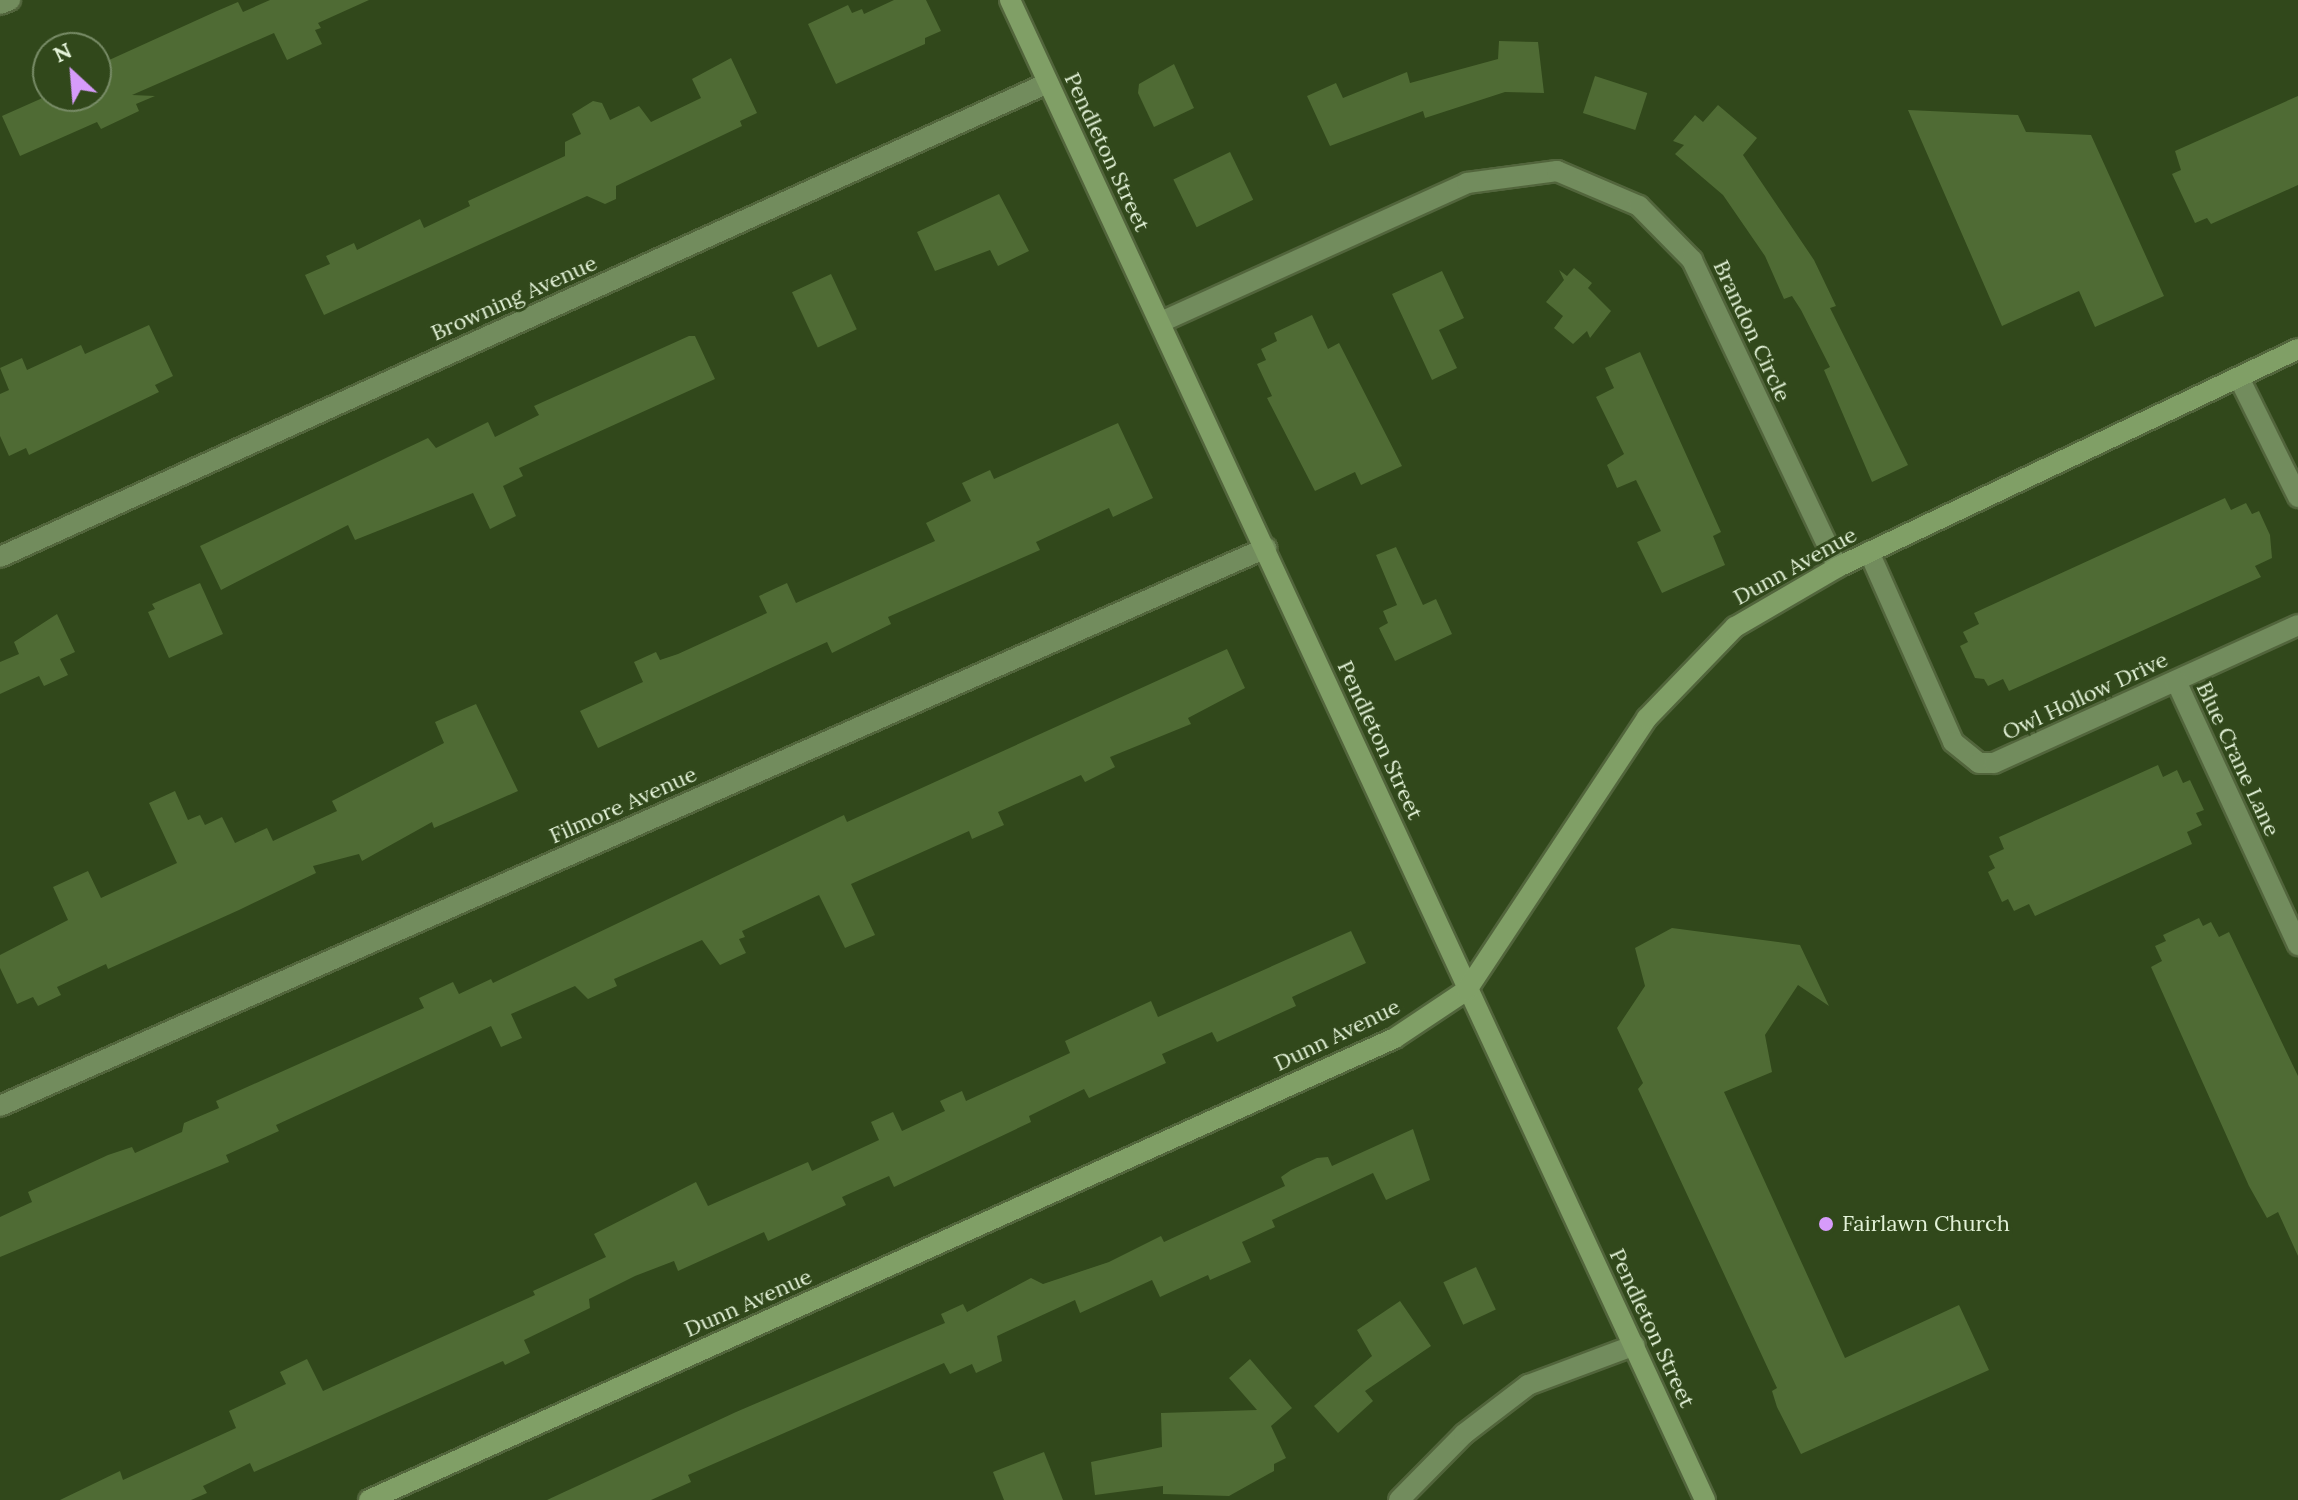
<!DOCTYPE html>
<style>
body{margin:0}
#map{position:relative;width:2298px;height:1500px;overflow:hidden;background:#31481b;font-family:Lora,serif}
div>[style]{position:absolute}
[style*='--x']{left:calc(var(--x)*1px);top:calc(var(--y)*1px);width:calc(var(--w)*1px);rotate:calc(var(--a)*1deg)}
.building>*{inset:0;background:#4f6b34;transform-origin:0 0}
.roads{filter:drop-shadow(2px 0 #52653c) drop-shadow(-2px 0 #52653c) drop-shadow(0 2px #52653c) drop-shadow(0 -2px #52653c)}
.street>*{height:20px;margin:-10px;padding:0 10px;transform-origin:10px;border-radius:10px;background:#728c5d}
.secondary>*{height:20px;margin:-10px;padding:0 10px;transform-origin:10px;border-radius:10px;background:#809f66}
.dots>*{width:22px;height:22px;translate:-50% -50%;box-sizing:border-box;border:4px solid #31481b;border-radius:50%}
span{translate:-50% -50%;white-space:nowrap;text-align:center;line-height:1.15;-webkit-text-stroke:6px #31481b;paint-order:stroke}
.street-label{font-size:22px;color:#e3f2d8}
.poi-label{font-size:22px;color:#e3f2d8}
.left{translate:0 -50%;text-align:left}
.north{position:absolute;left:32px;top:32px;width:80px;height:80px;box-sizing:border-box;background:#31481b;border:2px solid #788c67;border-radius:50%;rotate:334deg;font-size:22px;font-weight:700;line-height:32px;text-align:center;color:#e3f2d8}
.north::after{content:'';display:block;margin:auto;width:28px;height:36px;background:#d69bfa;clip-path:polygon(50% 0,100% 100%,50% 72%,0 100%)}
</style>
<div id="map">
<div class="building">
<div style="clip-path:polygon(270px 0,369px 0,318px 23px,321px 28px,315px 30px,322px 44px,287px 60px,274px 33px,132px 95px,155px 96px,136px 104px,139px 111px,101px 129px,97px 122px,20px 156px,2px 116px,47px 96px,96px 96px,96px 66px,217px 11px,238px 2px,243px 12px)"></div>
<div style="clip-path:polygon(894px 0,926px 0,941px 31px,925px 38px,925px 44px,836px 84px,808px 24px,848px 5px,852px 13px,862px 9px,864px 14px)"></div>
<div style="clip-path:polygon(1499px 41px,1538px 42px,1544px 93px,1505px 92px,1425px 118px,1423px 111px,1330px 146px,1307px 96px,1336px 83px,1343px 98px,1407px 72px,1410px 83px,1498px 59px)"></div>
<div style="clip-path:polygon(731px 58px,757px 113px,740px 121px,742px 126px,616px 186px,616px 199px,605px 204px,587px 196px,324px 315px,305px 275px,330px 264px,326px 256px,354px 243px,357px 250px,420px 219px,424px 228px,470px 206px,468px 201px,565px 156px,565px 142px,581px 134px,572px 114px,593px 101px,602px 103px,610px 120px,639px 106px,651px 122px,701px 98px,692px 79px)"></div>
<div style="clip-path:polygon(1174px 64px,1194px 108px,1154px 127px,1138px 93px,1139px 84px)"></div>
<div style="left:1595px;top:76px;width:55px;height:39px;rotate:18deg"></div>
<div style="clip-path:polygon(2298px 96px,2298px 185px,2211px 224px,2207px 218px,2195px 223px,2172px 174px,2181px 170px,2175px 151px)"></div>
<div style="clip-path:polygon(1718px 105px,1757px 138px,1743px 155px,1814px 260px,1836px 306px,1830px 308px,1908px 465px,1872px 482px,1824px 370px,1830px 367px,1801px 310px,1792px 296px,1784px 299px,1765px 256px,1723px 195px,1675px 154px,1684px 145px,1673px 141px,1695px 115px,1703px 122px)"></div>
<div style="clip-path:polygon(1908px 110px,2018px 115px,2026px 132px,2091px 135px,2164px 296px,2095px 327px,2079px 291px,2002px 326px)"></div>
<div style="left:1230px;top:152px;width:53px;height:63px;rotate:64deg"></div>
<div style="clip-path:polygon(999px 194px,1029px 251px,998px 266px,990px 250px,935px 271px,917px 232px)"></div>
<div style="clip-path:polygon(1574px 268px,1592px 283px,1588px 288px,1611px 311px,1590px 338px,1587px 331px,1573px 344px,1554px 328px,1563px 316px,1546px 302px,1564px 280px,1559px 270px,1567px 276px)"></div>
<div style="clip-path:polygon(1442px 271px,1464px 318px,1439px 330px,1457px 368px,1432px 380px,1392px 294px)"></div>
<div style="left:831px;top:274px;width:61px;height:43px;rotate:65deg"></div>
<div style="clip-path:polygon(1312px 315px,1328px 349px,1339px 343px,1402px 466px,1361px 485px,1355px 472px,1315px 491px,1267px 398px,1272px 396px,1257px 364px,1266px 360px,1261px 349px,1277px 341px,1274px 333px)"></div>
<div style="clip-path:polygon(149px 325px,173px 376px,155px 385px,159px 392px,29px 455px,26px 448px,9px 456px,0 436px,0 394px,9px 390px,0 368px,22px 358px,27px 370px,81px 345px,85px 354px)"></div>
<div style="clip-path:polygon(689px 336px,695px 336px,715px 379px,519px 468px,523px 476px,503px 486px,516px 516px,490px 529px,473px 493px,355px 540px,348px 525px,221px 590px,200px 546px,428px 438px,436px 448px,488px 422px,495px 437px,539px 415px,534px 406px)"></div>
<div style="clip-path:polygon(1640px 352px,1721px 532px,1713px 536px,1725px 565px,1662px 593px,1637px 542px,1661px 531px,1636px 480px,1617px 488px,1607px 465px,1624px 454px,1596px 397px,1614px 388px,1605px 368px)"></div>
<div style="clip-path:polygon(1118px 423px,1153px 498px,1113px 517px,1109px 508px,1036px 542px,1040px 550px,888px 617px,891px 624px,832px 653px,827px 642px,598px 748px,580px 711px,643px 682px,634px 662px,656px 652px,660px 660px,678px 654px,767px 613px,759px 596px,787px 583px,796px 603px,935px 541px,926px 523px,971px 501px,962px 483px,990px 470px,994px 479px)"></div>
<div style="clip-path:polygon(2225px 498px,2231px 510px,2246px 503px,2252px 514px,2259px 511px,2270px 535px,2272px 558px,2255px 566px,2261px 577px,2009px 691px,2003px 679px,1988px 686px,1984px 679px,1975px 678px,1960px 646px,1968px 642px,1963px 632px,1979px 624px,1974px 613px)"></div>
<div style="clip-path:polygon(1396px 547px,1423px 605px,1436px 599px,1452px 634px,1395px 661px,1379px 628px,1388px 623px,1383px 611px,1397px 605px,1376px 555px)"></div>
<div style="clip-path:polygon(200px 583px,223px 634px,169px 658px,148px 612px,155px 609px,152px 604px)"></div>
<div style="clip-path:polygon(57px 614px,75px 652px,60px 659px,68px 675px,44px 686px,39px 676px,0 694px,0 662px,19px 654px,14px 642px)"></div>
<div style="clip-path:polygon(1227px 649px,1245px 688px,1188px 718px,1191px 724px,1110px 757px,1115px 767px,1085px 782px,1081px 775px,998px 812px,1004px 825px,972px 839px,969px 831px,851px 884px,875px 935px,845px 948px,819px 895px,742px 931px,745px 937px,739px 939px,746px 953px,720px 965px,702px 940px,614px 979px,617px 986px,588px 999px,575px 986px,511px 1014px,522px 1038px,501px 1047px,491px 1026px,276px 1125px,279px 1131px,226px 1155px,229px 1162px,0 1257px,0 1217px,32px 1202px,28px 1192px,108px 1155px,132px 1147px,135px 1153px,182px 1132px,184px 1123px,219px 1108px,216px 1101px,424px 1008px,419px 998px,453px 982px,459px 994px,491px 979px,493px 983px,844px 815px,847px 822px)"></div>
<div style="clip-path:polygon(476px 704px,518px 791px,434px 828px,432px 822px,362px 861px,359px 854px,313px 866px,316px 873px,239px 910px,108px 969px,106px 964px,57px 987px,61px 995px,38px 1006px,33px 997px,17px 1004px,0 968px,0 955px,68px 920px,53px 887px,88px 871px,101px 898px,177px 863px,149px 803px,175px 791px,188px 820px,200px 815px,205px 825px,222px 817px,235px 843px,267px 828px,273px 841px,337px 811px,332px 801px,444px 743px,435px 722px)"></div>
<div style="clip-path:polygon(2158px 765px,2163px 777px,2177px 770px,2183px 783px,2190px 780px,2204px 810px,2196px 813px,2202px 825px,2187px 832px,2192px 844px,2035px 916px,2029px 904px,2014px 911px,2008px 899px,2002px 902px,1988px 872px,1995px 868px,1989px 856px,2004px 849px,1999px 837px)"></div>
<div style="clip-path:polygon(2199px 918px,2203px 926px,2211px 922px,2219px 937px,2229px 932px,2298px 1076px,2298px 1256px,2278px 1212px,2267px 1218px,2249px 1186px,2151px 967px,2162px 961px,2155px 946px,2166px 941px,2163px 935px)"></div>
<div style="clip-path:polygon(1672px 928px,1800px 945px,1829px 1006px,1798px 985px,1765px 1035px,1772px 1072px,1724px 1092px,1845px 1358px,1959px 1305px,1989px 1370px,1801px 1454px,1777px 1407px,1772px 1391px,1777px 1388px,1638px 1089px,1643px 1083px,1617px 1028px,1645px 986px,1635px 948px)"></div>
<div style="clip-path:polygon(1351px 931px,1366px 963px,1292px 997px,1296px 1006px,1217px 1042px,1212px 1032px,1162px 1054px,1166px 1063px,1089px 1098px,1084px 1089px,1029px 1116px,1031px 1122px,894px 1187px,889px 1176px,842px 1197px,846px 1205px,768px 1241px,764px 1232px,678px 1271px,674px 1261px,635px 1276px,589px 1299px,590px 1308px,524px 1340px,530px 1353px,505px 1365px,503px 1361px,254px 1472px,250px 1463px,203px 1486px,207px 1493px,191px 1500px,60px 1500px,120px 1471px,123px 1480px,236px 1428px,229px 1411px,286px 1384px,280px 1372px,307px 1359px,323px 1391px,535px 1295px,533px 1291px,606px 1257px,594px 1234px,696px 1182px,708px 1206px,808px 1162px,812px 1171px,879px 1140px,871px 1122px,893px 1112px,902px 1131px,945px 1111px,940px 1101px,962px 1091px,966px 1101px,1070px 1053px,1065px 1041px,1151px 1001px,1158px 1017px)"></div>
<div style="clip-path:polygon(1413px 1129px,1430px 1180px,1386px 1200px,1373px 1173px,1272px 1220px,1275px 1227px,1242px 1242px,1251px 1262px,1210px 1280px,1208px 1275px,1160px 1297px,1152px 1280px,1080px 1313px,1075px 1300px,997px 1336px,1002px 1361px,976px 1373px,972px 1364px,950px 1374px,944px 1363px,688px 1475px,691px 1482px,651px 1500px,547px 1500px,736px 1412px,945px 1323px,941px 1314px,963px 1304px,967px 1312px,1031px 1278px,1043px 1284px,1109px 1262px,1161px 1236px,1164px 1242px,1285px 1186px,1281px 1177px,1291px 1170px,1317px 1158px,1328px 1157px,1332px 1166px)"></div>
<div style="left:1476px;top:1267px;width:47px;height:36px;rotate:65deg"></div>
<div style="clip-path:polygon(1400px 1301px,1431px 1346px,1365px 1391px,1373px 1401px,1338px 1433px,1314px 1406px,1372px 1356px,1357px 1330px)"></div>
<div style="clip-path:polygon(1250px 1359px,1292px 1408px,1271px 1426px,1286px 1458px,1274px 1464px,1274px 1471px,1229px 1496px,1163px 1494px,1163px 1486px,1095px 1495px,1091px 1462px,1162px 1447px,1161px 1413px,1257px 1410px,1229px 1378px)"></div>
<div style="clip-path:polygon(1044px 1452px,1063px 1500px,1004px 1500px,993px 1472px)"></div>
</div>
<div class="roads">
<div class="street">
<div style="--x:0;--y:4;--w:11;--a:-22"></div>
<div style="--x:1161;--y:322;--w:336;--a:-24.4"></div>
<div style="--x:1467;--y:183;--w:91;--a:-7.6"></div>
<div style="--x:1557;--y:171;--w:89;--a:23.1"></div>
<div style="--x:1639;--y:206;--w:76;--a:45.5"></div>
<div style="--x:1692;--y:260;--w:340;--a:64.6"></div>
<div style="--x:2239;--y:378;--w:133;--a:63.6"></div>
<div style="--x:1869;--y:552;--w:208;--a:66.1"></div>
<div style="--x:1953;--y:742;--w:33;--a:39"></div>
<div style="--x:1979;--y:763;--w:15;--a:0"></div>
<div style="--x:1994;--y:763;--w:334;--a:-24.4"></div>
<div style="--x:0;--y:557;--w:1150;--a:-24.34"></div>
<div style="--x:2176;--y:681;--w:291;--a:65.2"></div>
<div style="--x:0;--y:1106;--w:1384;--a:-23.79"></div>
<div style="--x:1399;--y:1500;--w:93;--a:-45.4"></div>
<div style="--x:1464;--y:1434;--w:81;--a:-37.4"></div>
<div style="--x:1528;--y:1385;--w:114;--a:-20.5"></div>
</div>
<div class="secondary">
<div style="--x:1010;--y:0;--w:1653;--a:65.14"></div>
<div style="--x:369;--y:1500;--w:1125;--a:-24.24"></div>
<div style="--x:1395;--y:1038;--w:87;--a:-33.7"></div>
<div style="--x:1467;--y:990;--w:326;--a:-56.5"></div>
<div style="--x:1647;--y:718;--w:127;--a:-46"></div>
<div style="--x:1735;--y:627;--w:119;--a:-30.2"></div>
<div style="--x:1838;--y:567;--w:509;--a:-25.36"></div>
</div>
</div>
<div class="dots">
<div style="left:1826px;top:1224px;background:#d69bfa"></div>
</div>
<div class="street-label">
<span style="left:1107px;top:152px;rotate:65deg">Pendleton Street</span>
<span style="left:514px;top:298px;rotate:-24deg">Browning Avenue</span>
<span style="left:1752px;top:331px;rotate:65deg">Brandon Circle</span>
<span style="left:1795px;top:566px;rotate:-29deg">Dunn Avenue</span>
<span style="left:2085px;top:696px;rotate:-25deg">Owl Hollow Drive</span>
<span style="left:1380px;top:740px;rotate:65deg">Pendleton Street</span>
<span style="left:2238px;top:759px;rotate:65deg">Blue Crane Lane</span>
<span style="left:623px;top:805px;rotate:-24deg">Filmore Avenue</span>
<span style="left:1337px;top:1035px;rotate:-26deg">Dunn Avenue</span>
<span style="left:748px;top:1303px;rotate:-24deg">Dunn Avenue</span>
<span style="left:1652px;top:1328px;rotate:65deg">Pendleton Street</span>
</div>
<div class="poi-label">
<span class="left" style="left:1842px;top:1224px">Fairlawn Church</span>
</div>
<div class="north">N</div>
</div>
